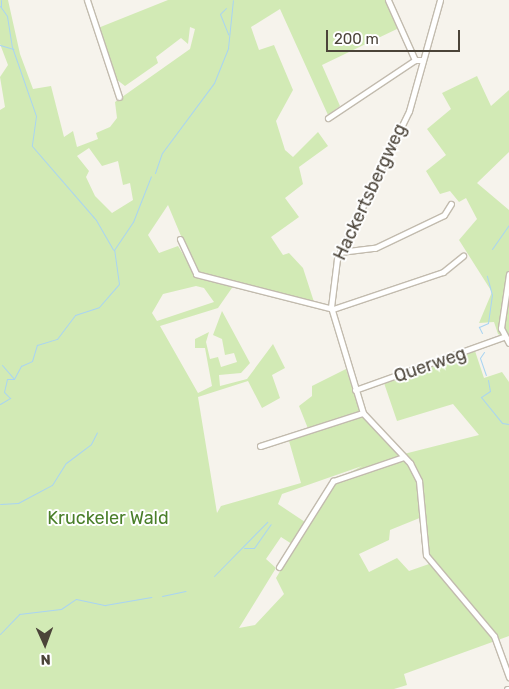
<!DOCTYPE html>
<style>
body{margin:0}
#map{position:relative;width:509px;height:689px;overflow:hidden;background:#f6f3ec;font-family:Rubik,sans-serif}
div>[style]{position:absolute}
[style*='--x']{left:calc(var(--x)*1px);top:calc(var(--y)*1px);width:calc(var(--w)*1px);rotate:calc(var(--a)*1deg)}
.green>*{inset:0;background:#d2eab5}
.stream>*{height:1px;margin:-0.5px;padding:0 0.5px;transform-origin:0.5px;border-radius:0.5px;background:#a9d4f2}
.roads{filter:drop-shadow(1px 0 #c2bbae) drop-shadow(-1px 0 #c2bbae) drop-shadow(0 1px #c2bbae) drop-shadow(0 -1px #c2bbae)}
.minor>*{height:5px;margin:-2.5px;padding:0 2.5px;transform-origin:2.5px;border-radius:2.5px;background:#fff}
span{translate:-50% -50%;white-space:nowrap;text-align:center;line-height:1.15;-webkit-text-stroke:4px #fff;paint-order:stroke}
.street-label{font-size:18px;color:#4b4439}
.park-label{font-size:18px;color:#4a7f2a}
.north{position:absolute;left:20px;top:619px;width:50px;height:50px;-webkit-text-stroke:4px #fff;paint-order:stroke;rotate:178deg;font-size:14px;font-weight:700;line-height:20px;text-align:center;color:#4b4439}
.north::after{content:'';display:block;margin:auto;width:18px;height:22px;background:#4b4439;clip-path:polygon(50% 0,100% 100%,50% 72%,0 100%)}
.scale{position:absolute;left:326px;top:30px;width:134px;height:22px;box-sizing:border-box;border:2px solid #4b4439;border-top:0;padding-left:6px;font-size:15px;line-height:18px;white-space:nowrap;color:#4b4439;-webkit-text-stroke:4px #fff;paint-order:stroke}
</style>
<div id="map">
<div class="green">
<div style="clip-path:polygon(evenodd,0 0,8px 0,20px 54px,33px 89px,51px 86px,64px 137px,73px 131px,77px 147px,98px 139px,96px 133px,110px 127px,117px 118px,115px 102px,190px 49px,195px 29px,190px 27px,188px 44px,181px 38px,156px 57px,158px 63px,125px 86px,116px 79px,98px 28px,168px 0,387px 0,399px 28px,322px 65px,340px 106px,328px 115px,280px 9px,251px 27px,259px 50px,274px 45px,293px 90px,276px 121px,285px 150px,293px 157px,318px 132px,328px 146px,299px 167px,303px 184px,285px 198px,299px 217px,271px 237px,283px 255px,289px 253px,303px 268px,314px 302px,197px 274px,168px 205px,148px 235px,159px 253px,178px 246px,196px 275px,234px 285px,218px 308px,160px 326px,198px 393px,212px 386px,205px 348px,195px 348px,195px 339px,209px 332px,206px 342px,210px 359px,218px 357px,221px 367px,237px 362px,234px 353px,225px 355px,222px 339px,213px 335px,222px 311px,250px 363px,241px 373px,219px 375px,220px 386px,247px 379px,273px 344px,285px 368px,272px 375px,280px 398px,262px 408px,248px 381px,198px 397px,217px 513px,221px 506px,301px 483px,289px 441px,361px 416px,400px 455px,479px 435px,453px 404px,397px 421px,384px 383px,475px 351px,484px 378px,502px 372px,509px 382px,509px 636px,404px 674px,407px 685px,394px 689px,0 689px,0 110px,5px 107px,0 77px,8px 65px,0 44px,0 0,89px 148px,102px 166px,118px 161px,123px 185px,130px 183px,133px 200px,112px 213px,95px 196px,86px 177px,89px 171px,77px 156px,89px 148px,0 0,196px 286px,204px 288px,214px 302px,157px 321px,152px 313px,163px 294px,196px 286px,0 0,362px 466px,334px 481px,276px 578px,284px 594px,255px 625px,239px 628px,276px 568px,266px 559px,281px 537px,295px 546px,305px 522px,278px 504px,282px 494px,362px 466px,0 0,422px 517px,428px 555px,443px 578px,429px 564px,409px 571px,397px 558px,369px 572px,359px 554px,389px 540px,390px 530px,422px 517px)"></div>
<div style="clip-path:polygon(477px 76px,491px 106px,509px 90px,509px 152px,477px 183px,509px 210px,509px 340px,498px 334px,494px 322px,479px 323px,492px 292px,459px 240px,477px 219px,466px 198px,459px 202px,450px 191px,440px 194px,426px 171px,446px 155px,427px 129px,451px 109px,442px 93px)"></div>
<div style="clip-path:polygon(346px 369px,360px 411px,309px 431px,299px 406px,312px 396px,312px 386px)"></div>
</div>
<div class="stream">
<div style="--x:0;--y:6;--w:12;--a:55"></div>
<div style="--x:7;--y:16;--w:31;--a:81"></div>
<div style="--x:12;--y:47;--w:73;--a:70.8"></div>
<div style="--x:36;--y:116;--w:30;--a:98"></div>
<div style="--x:32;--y:146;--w:98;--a:49.1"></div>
<div style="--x:96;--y:220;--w:34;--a:60"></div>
<div style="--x:1;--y:7;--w:7;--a:-90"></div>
<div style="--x:226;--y:8;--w:8;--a:135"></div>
<div style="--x:220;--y:14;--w:22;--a:68"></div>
<div style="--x:0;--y:45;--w:14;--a:17"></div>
<div style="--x:155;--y:173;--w:21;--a:-71"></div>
<div style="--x:162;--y:153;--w:87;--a:-53.4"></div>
<div style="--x:214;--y:83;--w:38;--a:-68"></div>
<div style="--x:228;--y:48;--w:48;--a:-84.1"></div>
<div style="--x:492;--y:249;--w:29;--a:-55"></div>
<div style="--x:482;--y:333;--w:7;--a:-117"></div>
<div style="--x:479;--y:327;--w:10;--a:-24"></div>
<div style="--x:488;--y:323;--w:28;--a:-82"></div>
<div style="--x:492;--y:295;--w:20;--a:-105"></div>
<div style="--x:484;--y:352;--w:7;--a:124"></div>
<div style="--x:480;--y:358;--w:18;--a:71"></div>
<div style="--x:2;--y:365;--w:18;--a:49"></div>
<div style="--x:488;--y:380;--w:11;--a:80"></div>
<div style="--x:490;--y:391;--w:11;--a:146"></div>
<div style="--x:481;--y:397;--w:33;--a:51"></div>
<div style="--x:502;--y:423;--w:7;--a:8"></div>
<div style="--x:0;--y:404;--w:12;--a:-31"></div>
<div style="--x:10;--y:398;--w:8;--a:-135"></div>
<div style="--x:4;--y:392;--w:13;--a:-77"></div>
<div style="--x:7;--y:379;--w:7;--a:0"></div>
<div style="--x:14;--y:379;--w:15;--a:-62"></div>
<div style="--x:21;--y:366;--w:12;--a:-24"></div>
<div style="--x:32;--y:361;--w:17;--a:-73"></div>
<div style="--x:37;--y:345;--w:21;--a:-17"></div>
<div style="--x:57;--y:339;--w:30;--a:-53"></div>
<div style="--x:75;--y:315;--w:25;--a:-18"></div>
<div style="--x:99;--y:307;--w:30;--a:-49"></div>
<div style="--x:119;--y:284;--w:34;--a:-98"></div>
<div style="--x:114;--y:250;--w:34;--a:-56"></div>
<div style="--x:133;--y:222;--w:49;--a:-68.6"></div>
<div style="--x:0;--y:504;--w:18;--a:-3"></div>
<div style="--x:18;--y:503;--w:38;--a:-28"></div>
<div style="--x:52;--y:485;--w:26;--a:-58"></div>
<div style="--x:66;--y:463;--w:31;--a:-37"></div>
<div style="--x:91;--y:444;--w:13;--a:-63"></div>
<div style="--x:244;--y:548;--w:10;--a:0"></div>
<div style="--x:254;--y:548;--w:29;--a:-55"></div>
<div style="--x:214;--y:576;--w:76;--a:-45.5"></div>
<div style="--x:162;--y:596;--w:24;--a:-12"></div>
<div style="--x:0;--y:634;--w:28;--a:-46"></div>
<div style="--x:19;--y:614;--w:42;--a:-6.8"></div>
<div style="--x:61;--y:609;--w:18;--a:-34"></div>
<div style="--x:76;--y:599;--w:30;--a:12"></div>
<div style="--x:105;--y:605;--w:47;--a:-9.9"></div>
</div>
<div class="roads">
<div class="minor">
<div style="--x:87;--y:0;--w:102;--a:71.7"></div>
<div style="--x:388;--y:0;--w:66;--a:65.8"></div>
<div style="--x:440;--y:0;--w:115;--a:105.6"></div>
<div style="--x:409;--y:111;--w:165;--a:115.9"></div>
<div style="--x:337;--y:259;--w:48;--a:97.1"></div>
<div style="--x:331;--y:307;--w:111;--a:73.2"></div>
<div style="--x:363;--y:413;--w:69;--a:46.8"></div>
<div style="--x:410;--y:463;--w:20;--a:63"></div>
<div style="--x:419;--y:481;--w:74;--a:84.6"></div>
<div style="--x:426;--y:555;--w:106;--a:50"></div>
<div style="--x:494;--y:636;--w:44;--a:69.9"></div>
<div style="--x:328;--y:118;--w:105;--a:-33.7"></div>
<div style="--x:415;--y:60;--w:8;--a:0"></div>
<div style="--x:180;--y:239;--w:38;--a:65"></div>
<div style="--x:196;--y:274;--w:141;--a:14.3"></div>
<div style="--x:333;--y:309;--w:116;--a:-18.6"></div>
<div style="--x:443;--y:272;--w:26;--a:-39"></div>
<div style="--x:340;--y:252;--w:35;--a:-7"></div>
<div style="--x:375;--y:248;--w:76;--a:-25.6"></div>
<div style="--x:444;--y:215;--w:13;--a:-58"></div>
<div style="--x:509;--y:274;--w:55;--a:98.4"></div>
<div style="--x:501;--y:328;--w:17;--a:62"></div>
<div style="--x:355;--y:390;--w:157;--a:-19.7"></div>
<div style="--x:260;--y:446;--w:108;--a:-17.8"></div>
<div style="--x:279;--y:567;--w:102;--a:-57.9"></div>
<div style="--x:333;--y:481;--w:75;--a:-18.7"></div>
<div style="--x:507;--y:689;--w:2;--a:0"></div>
</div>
</div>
<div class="street-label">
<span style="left:370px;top:192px;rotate:-65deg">Hackertsbergweg</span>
<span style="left:430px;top:365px;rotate:-19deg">Querweg</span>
</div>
<div class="park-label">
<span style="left:108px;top:518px">Kruckeler Wald</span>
</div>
<div class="north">N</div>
<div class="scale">200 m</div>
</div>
